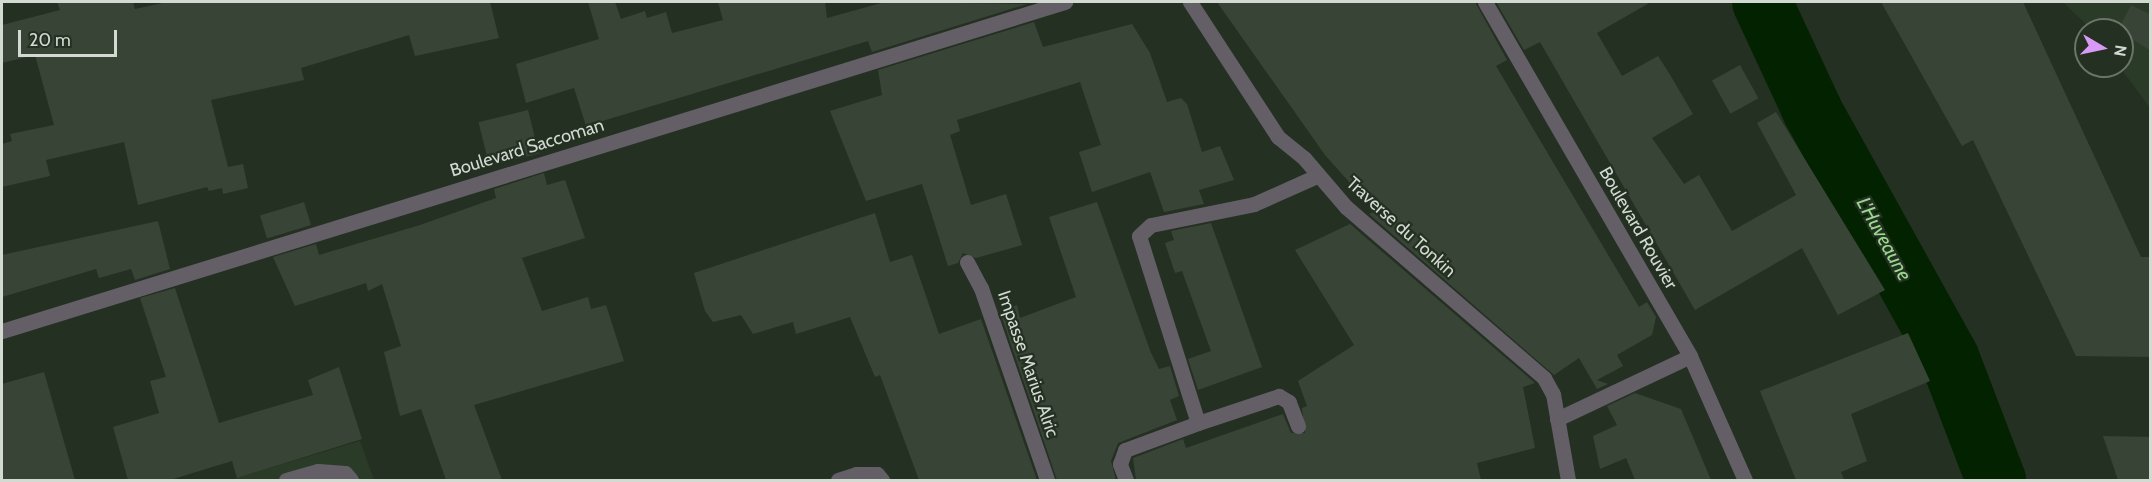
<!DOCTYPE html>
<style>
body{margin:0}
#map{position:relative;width:2152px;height:482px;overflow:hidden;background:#243022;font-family:Cabin,sans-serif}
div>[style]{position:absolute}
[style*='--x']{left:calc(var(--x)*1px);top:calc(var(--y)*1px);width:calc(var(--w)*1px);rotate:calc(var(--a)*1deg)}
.built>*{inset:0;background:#2a3c28}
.river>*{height:60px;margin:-30px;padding:0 30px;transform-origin:30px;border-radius:30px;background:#022200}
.building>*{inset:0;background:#384536;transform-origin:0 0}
.service>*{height:15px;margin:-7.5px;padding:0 7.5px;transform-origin:7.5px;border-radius:7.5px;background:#645f67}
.minor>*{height:15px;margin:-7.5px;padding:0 7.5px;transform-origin:7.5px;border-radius:7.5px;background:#645f67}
span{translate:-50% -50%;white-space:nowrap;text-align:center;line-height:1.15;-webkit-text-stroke:4.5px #243022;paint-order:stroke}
.street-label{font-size:18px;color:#d2dad1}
.water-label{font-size:20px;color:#98d88d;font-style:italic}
.frame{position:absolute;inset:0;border:3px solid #d2dad1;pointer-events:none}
.north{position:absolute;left:2074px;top:18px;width:60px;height:60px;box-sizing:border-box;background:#243022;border:2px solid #6a7468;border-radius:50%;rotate:99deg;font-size:16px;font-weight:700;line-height:24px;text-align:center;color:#d2dad1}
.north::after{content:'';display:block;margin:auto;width:21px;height:27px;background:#d99af7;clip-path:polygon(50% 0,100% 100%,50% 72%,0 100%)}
.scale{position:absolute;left:18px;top:30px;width:99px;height:27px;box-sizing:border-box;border:3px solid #d2dad1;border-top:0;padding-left:8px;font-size:18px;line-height:21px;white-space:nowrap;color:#d2dad1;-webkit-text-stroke:4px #243022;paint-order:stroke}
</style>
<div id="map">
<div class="built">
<div style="clip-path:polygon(2063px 2px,2150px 2px,2150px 108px,2119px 66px,2122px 30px,2092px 30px)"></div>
<div style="clip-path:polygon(360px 441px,374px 480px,230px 480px)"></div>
</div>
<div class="river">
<div style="--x:1762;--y:2;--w:121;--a:65.1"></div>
<div style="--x:1813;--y:112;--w:280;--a:61"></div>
<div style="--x:1949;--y:357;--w:132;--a:69.1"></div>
</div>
<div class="building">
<div style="clip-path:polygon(57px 2px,133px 2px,135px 9px,167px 2px,490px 2px,499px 38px,415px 56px,409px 35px,301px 68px,304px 80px,211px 100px,228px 167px,243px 164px,248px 188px,223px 194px,222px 188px,209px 191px,207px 187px,138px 205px,124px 142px,46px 160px,50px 176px,2px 187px,2px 144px,12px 141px,10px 134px,54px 125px,35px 55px,2px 63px,2px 25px,60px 10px)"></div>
<div style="clip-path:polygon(588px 2px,615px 2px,621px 19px,645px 11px,647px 18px,666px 12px,672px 33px,723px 20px,718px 2px,825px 2px,827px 18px,885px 2px,1027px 4px,872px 52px,868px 41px,586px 126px,574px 88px,526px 103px,516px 64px,599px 39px)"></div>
<div style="clip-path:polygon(1217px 2px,1475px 2px,1507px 60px,1496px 66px,1639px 307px,1647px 302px,1656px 317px,1652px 335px,1617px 355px,1623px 366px,1597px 380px,1608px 384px,1597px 389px,1579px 358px,1554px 375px,1369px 214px,1375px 211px,1325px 155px)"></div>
<div style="clip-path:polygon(1496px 2px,1651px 2px,1597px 33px,1622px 76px,1658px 56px,1669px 73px,1693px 114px,1652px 138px,1684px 184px,1699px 175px,1732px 231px,1796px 195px,1757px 123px,1776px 112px,1885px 290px,1838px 315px,1802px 248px,1695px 310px,1540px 42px,1524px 50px)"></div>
<div style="clip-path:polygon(1881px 2px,2023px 2px,2141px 257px,2151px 257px,2151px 357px,2076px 356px,1973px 140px,1962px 146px)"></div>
<div style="clip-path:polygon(2131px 5px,2151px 15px,2151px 51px,2118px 30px)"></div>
<div style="clip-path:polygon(1034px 22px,1043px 47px,1132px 24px,1150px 53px,1167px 102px,1181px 98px,1187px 104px,1202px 152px,1220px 146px,1234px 180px,1199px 190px,1204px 204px,1164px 212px,1150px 172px,1092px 192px,1079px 152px,1101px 145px,1080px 82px,1015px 102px,957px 120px,960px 131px,950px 135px,971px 205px,1006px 194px,1022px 245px,976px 258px,963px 253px,958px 263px,948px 266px,922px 184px,866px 201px,830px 111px,882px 95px,878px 70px)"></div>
<div style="left:1740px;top:65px;width:38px;height:32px;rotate:61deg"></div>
<div style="left:528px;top:110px;width:45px;height:51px;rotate:76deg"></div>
<div style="clip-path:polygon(544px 173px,547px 185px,565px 180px,585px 238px,522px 258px,542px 311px,588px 297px,591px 309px,606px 305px,624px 361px,474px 405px,502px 480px,446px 480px,421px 409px,400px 416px,384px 352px,401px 346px,382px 284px,368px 291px,366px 283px,295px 306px,273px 257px,316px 244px,319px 255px,420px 225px,496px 198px,494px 189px)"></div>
<div style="left:304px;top:202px;width:24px;height:46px;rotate:73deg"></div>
<div style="clip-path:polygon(1097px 202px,1151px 353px,1159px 369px,1170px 366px,1179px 396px,1170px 400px,1177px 420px,1118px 443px,1111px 461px,1116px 480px,1057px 480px,1000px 312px,1017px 305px,1020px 318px,1076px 297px,1049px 217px)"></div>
<div style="clip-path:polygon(875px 213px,890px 262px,912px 255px,939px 334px,981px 319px,1037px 480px,919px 480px,880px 375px,875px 377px,850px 317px,796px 334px,793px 322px,753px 334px,741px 315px,713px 322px,705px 311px,694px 273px)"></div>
<div style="clip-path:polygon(158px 221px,170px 269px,135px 280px,131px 269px,99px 278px,96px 269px,2px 297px,2px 255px)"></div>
<div style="clip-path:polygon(1211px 223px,1262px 367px,1198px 390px,1188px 359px,1211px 351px,1182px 271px,1175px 273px,1165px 243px,1174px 240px,1171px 231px)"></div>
<div style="clip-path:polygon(1350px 224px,1535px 383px,1523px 387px,1535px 448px,1477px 463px,1481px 480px,1136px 480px,1133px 458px,1183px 439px,1186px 448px,1283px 414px,1291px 433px,1305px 433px,1302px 408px,1307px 406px,1298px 381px,1354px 345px,1295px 250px)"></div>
<div style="clip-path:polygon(175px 288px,219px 423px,313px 395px,308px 380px,339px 367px,362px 439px,237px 478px,232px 461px,170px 480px,128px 480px,113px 427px,159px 413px,150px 381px,166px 377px,140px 298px)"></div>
<div style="clip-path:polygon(1908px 333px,1930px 381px,1851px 414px,1867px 461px,1841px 472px,1844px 480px,1796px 480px,1760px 391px)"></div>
<div style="clip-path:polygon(44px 372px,75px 480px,2px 480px,2px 384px)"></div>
<div style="clip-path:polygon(1635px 393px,1681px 409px,1711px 480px,1635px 480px,1626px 458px,1600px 469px,1593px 436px,1617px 425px,1607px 406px)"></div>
<div style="clip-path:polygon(2103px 436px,2151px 437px,2151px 480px,2118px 480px)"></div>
</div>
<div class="service">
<div style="--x:1298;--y:426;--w:26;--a:-111"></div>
<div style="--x:1289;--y:402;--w:12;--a:-149"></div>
<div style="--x:1279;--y:396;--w:85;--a:161.6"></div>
<div style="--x:1198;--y:423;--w:196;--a:-107.5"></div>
<div style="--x:1139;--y:236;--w:16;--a:-43"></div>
<div style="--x:1151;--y:225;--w:105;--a:-11.5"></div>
<div style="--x:1254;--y:204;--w:69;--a:-24"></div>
<div style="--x:286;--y:480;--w:33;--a:-16"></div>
<div style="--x:318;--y:471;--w:27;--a:4"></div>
<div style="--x:345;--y:473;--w:9;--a:49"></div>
<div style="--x:838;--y:480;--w:19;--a:-18"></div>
<div style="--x:856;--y:474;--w:21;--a:0"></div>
<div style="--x:877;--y:474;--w:8;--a:50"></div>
<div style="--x:1126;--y:480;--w:17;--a:-111"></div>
<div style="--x:1120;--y:464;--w:15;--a:-70"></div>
<div style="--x:1125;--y:450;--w:78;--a:-20.3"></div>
</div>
<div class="minor">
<div style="--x:1190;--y:2;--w:161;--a:56.9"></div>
<div style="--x:1278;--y:137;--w:33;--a:39"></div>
<div style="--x:1304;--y:158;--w:65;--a:49.4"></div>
<div style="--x:1346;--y:207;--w:262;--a:40.8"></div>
<div style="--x:1544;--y:378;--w:18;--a:61"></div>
<div style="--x:1553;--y:394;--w:87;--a:80.1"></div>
<div style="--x:1485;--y:2;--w:409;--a:59.9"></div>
<div style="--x:1690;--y:356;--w:136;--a:66.1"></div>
<div style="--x:967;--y:262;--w:30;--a:62"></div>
<div style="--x:981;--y:288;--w:203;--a:71"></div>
<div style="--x:2;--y:331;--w:1113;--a:-17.2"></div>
<div style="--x:1557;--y:419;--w:147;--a:-25.3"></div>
</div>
<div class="street-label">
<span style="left:527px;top:148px;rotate:-17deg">Boulevard Saccoman</span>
<span style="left:1401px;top:227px;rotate:42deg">Traverse du Tonkin</span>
<span style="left:1638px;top:228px;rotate:60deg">Boulevard Rouvier</span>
<span style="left:1028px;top:364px;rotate:71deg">Impasse Marius Alric</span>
</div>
<div class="water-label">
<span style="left:1884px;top:239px;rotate:61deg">L'Huveaune</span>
</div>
<div class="frame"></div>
<div class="north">N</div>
<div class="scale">20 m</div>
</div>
